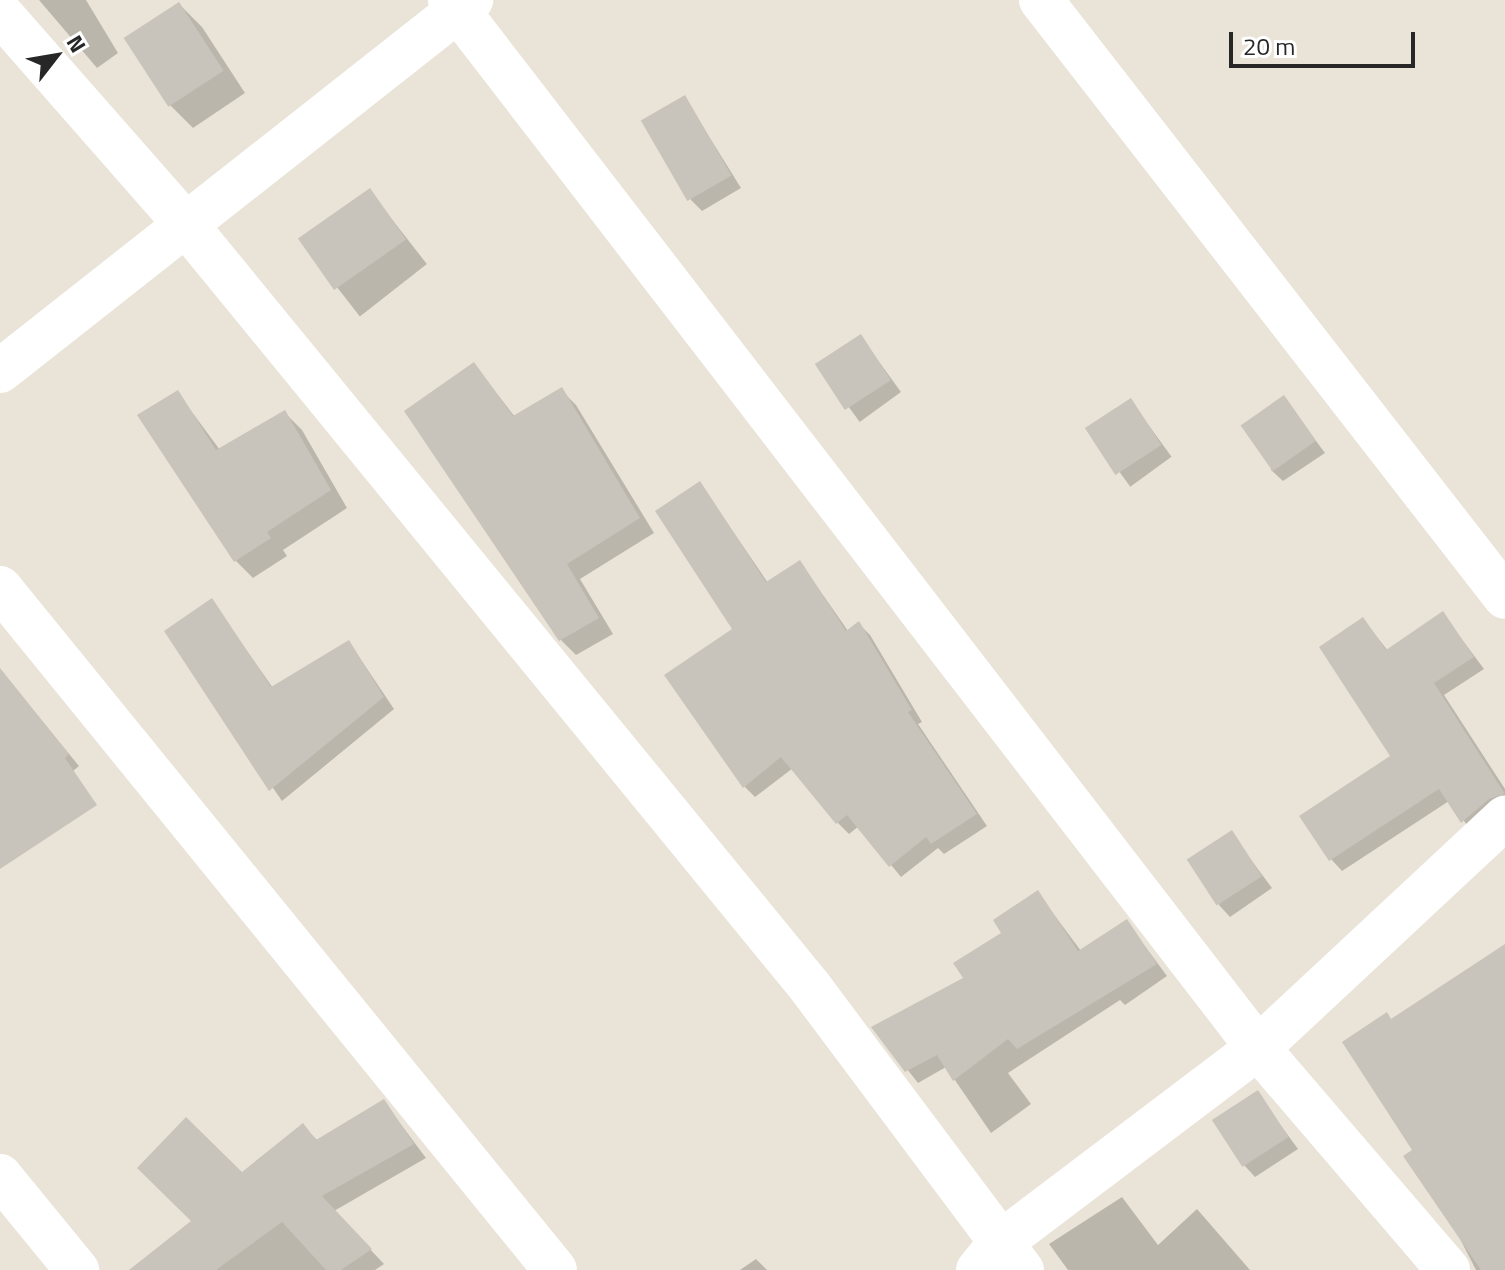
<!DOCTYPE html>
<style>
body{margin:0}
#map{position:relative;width:1505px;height:1270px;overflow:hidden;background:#eae4d8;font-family:"Titillium Web",sans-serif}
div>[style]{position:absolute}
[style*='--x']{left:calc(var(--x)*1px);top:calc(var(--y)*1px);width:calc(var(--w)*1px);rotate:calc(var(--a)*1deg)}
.shadow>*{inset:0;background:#0003;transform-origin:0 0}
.building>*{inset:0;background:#c8c3bb;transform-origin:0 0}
.street>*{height:44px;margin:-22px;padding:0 22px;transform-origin:22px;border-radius:22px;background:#fff}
span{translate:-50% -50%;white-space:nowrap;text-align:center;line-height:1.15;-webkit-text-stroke:7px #fff;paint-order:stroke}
.north{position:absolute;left:16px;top:16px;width:80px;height:80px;-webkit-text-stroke:6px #fff;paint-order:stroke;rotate:59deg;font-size:22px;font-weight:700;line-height:32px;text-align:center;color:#272727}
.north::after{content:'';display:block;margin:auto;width:28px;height:36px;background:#272727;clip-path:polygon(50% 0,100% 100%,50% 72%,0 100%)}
.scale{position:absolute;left:1229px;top:32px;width:186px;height:36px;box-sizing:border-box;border:4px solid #272727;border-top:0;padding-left:10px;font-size:24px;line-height:28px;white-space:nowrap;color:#272727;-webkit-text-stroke:6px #fff;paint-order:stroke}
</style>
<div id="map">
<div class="shadow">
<div style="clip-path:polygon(39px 0,86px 0,118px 53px,97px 68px)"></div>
<div style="clip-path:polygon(179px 4px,202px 27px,245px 93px,193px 128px,170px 105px)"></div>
<div style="clip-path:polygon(685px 98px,741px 188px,702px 211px,691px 200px)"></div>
<div style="left:369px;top:190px;width:94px;height:85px;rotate:52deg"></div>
<div style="left:861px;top:337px;width:68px;height:51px;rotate:54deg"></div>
<div style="clip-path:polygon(474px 364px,515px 417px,561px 390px,576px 405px,654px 533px,580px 579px,613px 634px,576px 655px,561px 640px)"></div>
<div style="clip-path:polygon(177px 392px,220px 450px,285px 413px,302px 430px,347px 508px,283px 550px,287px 556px,253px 578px,236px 561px)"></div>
<div style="clip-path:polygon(1284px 398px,1325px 453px,1283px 481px,1271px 470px)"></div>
<div style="left:1131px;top:401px;width:69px;height:51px;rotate:54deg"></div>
<div style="clip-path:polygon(700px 483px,768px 583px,800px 562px,848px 631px,859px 624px,870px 635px,922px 722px,918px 724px,987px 826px,944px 854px,938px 848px,901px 877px,859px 826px,849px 834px,838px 823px,793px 768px,755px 797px,744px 786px,735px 629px)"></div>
<div style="clip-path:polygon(212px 601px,273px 688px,349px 642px,394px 709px,282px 801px,166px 632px)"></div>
<div style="clip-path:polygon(1443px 614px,1484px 669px,1444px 695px,1505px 789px,1505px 808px,1473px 833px,1449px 801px,1342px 871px,1331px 859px,1393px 756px,1363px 619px,1388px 651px)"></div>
<div style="clip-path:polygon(32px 709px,79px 766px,45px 794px,0 743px,0 715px)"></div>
<div style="clip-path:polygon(1231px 833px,1272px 888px,1230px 917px,1219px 905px)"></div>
<div style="clip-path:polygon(1038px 893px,1081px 951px,1127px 922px,1167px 976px,1125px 1005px,1120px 1000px,1008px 1073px,1031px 1104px,991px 1133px,946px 1067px,918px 1083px,874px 1027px,966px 979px)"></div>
<div style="clip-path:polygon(1505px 960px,1505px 1270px,1476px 1270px,1415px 1151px,1392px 1021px)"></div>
<div style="clip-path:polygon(1257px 1093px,1298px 1149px,1255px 1177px,1244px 1165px)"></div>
<div style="clip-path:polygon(384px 1102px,426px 1158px,334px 1211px,384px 1264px,375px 1270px,148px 1270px,242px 1175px,303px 1126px,318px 1141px)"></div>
<div style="clip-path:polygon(1122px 1197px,1158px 1245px,1197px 1209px,1250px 1270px,1068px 1270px,1049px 1244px)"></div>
<div style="clip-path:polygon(756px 1259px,767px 1270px,740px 1270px)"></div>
</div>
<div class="building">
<div style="left:179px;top:2px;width:82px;height:66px;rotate:57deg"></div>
<div style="left:685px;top:95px;width:93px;height:51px;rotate:60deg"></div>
<div style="left:370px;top:188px;width:63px;height:88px;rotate:55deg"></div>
<div style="left:861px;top:334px;width:55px;height:55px;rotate:57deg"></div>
<div style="clip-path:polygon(474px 362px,513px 416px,562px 387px,640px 518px,567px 564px,599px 618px,559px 641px,404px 411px)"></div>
<div style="clip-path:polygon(178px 390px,216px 450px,285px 410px,331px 490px,267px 532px,271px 538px,234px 562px,137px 415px)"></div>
<div style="left:1284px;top:395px;width:56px;height:53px;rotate:55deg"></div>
<div style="left:1131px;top:398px;width:56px;height:55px;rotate:57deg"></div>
<div style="clip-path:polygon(700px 481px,766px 582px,800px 560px,846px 631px,859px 621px,912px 710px,908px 712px,977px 814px,931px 844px,926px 837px,889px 867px,847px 815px,836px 824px,781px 757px,743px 788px,664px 675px,732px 629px,655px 511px)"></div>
<div style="clip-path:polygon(212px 598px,271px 687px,349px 640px,384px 697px,269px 791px,164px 631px)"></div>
<div style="clip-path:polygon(1443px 611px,1474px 657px,1434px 683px,1505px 794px,1489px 799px,1461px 823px,1439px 789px,1329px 861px,1299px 816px,1390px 756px,1319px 647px,1363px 617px,1386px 650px)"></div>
<div style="clip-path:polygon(0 668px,69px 754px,65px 758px,97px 805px,0 869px)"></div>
<div style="left:1232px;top:830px;width:55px;height:54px;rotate:57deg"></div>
<div style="clip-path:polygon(1038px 890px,1078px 951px,1127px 919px,1157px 964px,1017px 1049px,1008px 1039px,953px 1081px,937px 1055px,905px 1072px,871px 1027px,963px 978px,953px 963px,1001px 933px,993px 920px)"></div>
<div style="clip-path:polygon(1505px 944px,1505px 1270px,1481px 1270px,1403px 1156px,1412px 1150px,1342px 1042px,1387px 1012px,1391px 1019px)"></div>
<div style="left:1258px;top:1090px;width:56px;height:55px;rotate:57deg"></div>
<div style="clip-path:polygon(384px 1099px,414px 1144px,322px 1196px,372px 1249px,341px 1270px,326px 1270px,282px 1222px,216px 1270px,129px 1270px,191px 1221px,137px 1168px,186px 1117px,242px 1172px,303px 1123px,316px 1140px)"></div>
</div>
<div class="street">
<div style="--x:450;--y:0;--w:1323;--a:52.37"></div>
<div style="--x:1258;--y:1048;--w:292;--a:49.4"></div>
<div style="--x:1041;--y:0;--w:756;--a:52.14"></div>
<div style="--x:0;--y:13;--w:285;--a:48.7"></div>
<div style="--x:188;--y:227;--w:982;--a:50.7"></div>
<div style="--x:810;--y:987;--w:354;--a:53.2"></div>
<div style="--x:0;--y:371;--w:600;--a:-38.23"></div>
<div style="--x:0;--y:588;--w:879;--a:50.86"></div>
<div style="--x:0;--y:1176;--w:122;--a:50.7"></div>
<div style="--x:978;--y:1270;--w:35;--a:-51"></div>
<div style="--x:1000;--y:1243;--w:323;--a:-37.1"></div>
<div style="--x:1258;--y:1048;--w:338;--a:-43"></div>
</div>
<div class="north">N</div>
<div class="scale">20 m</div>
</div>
